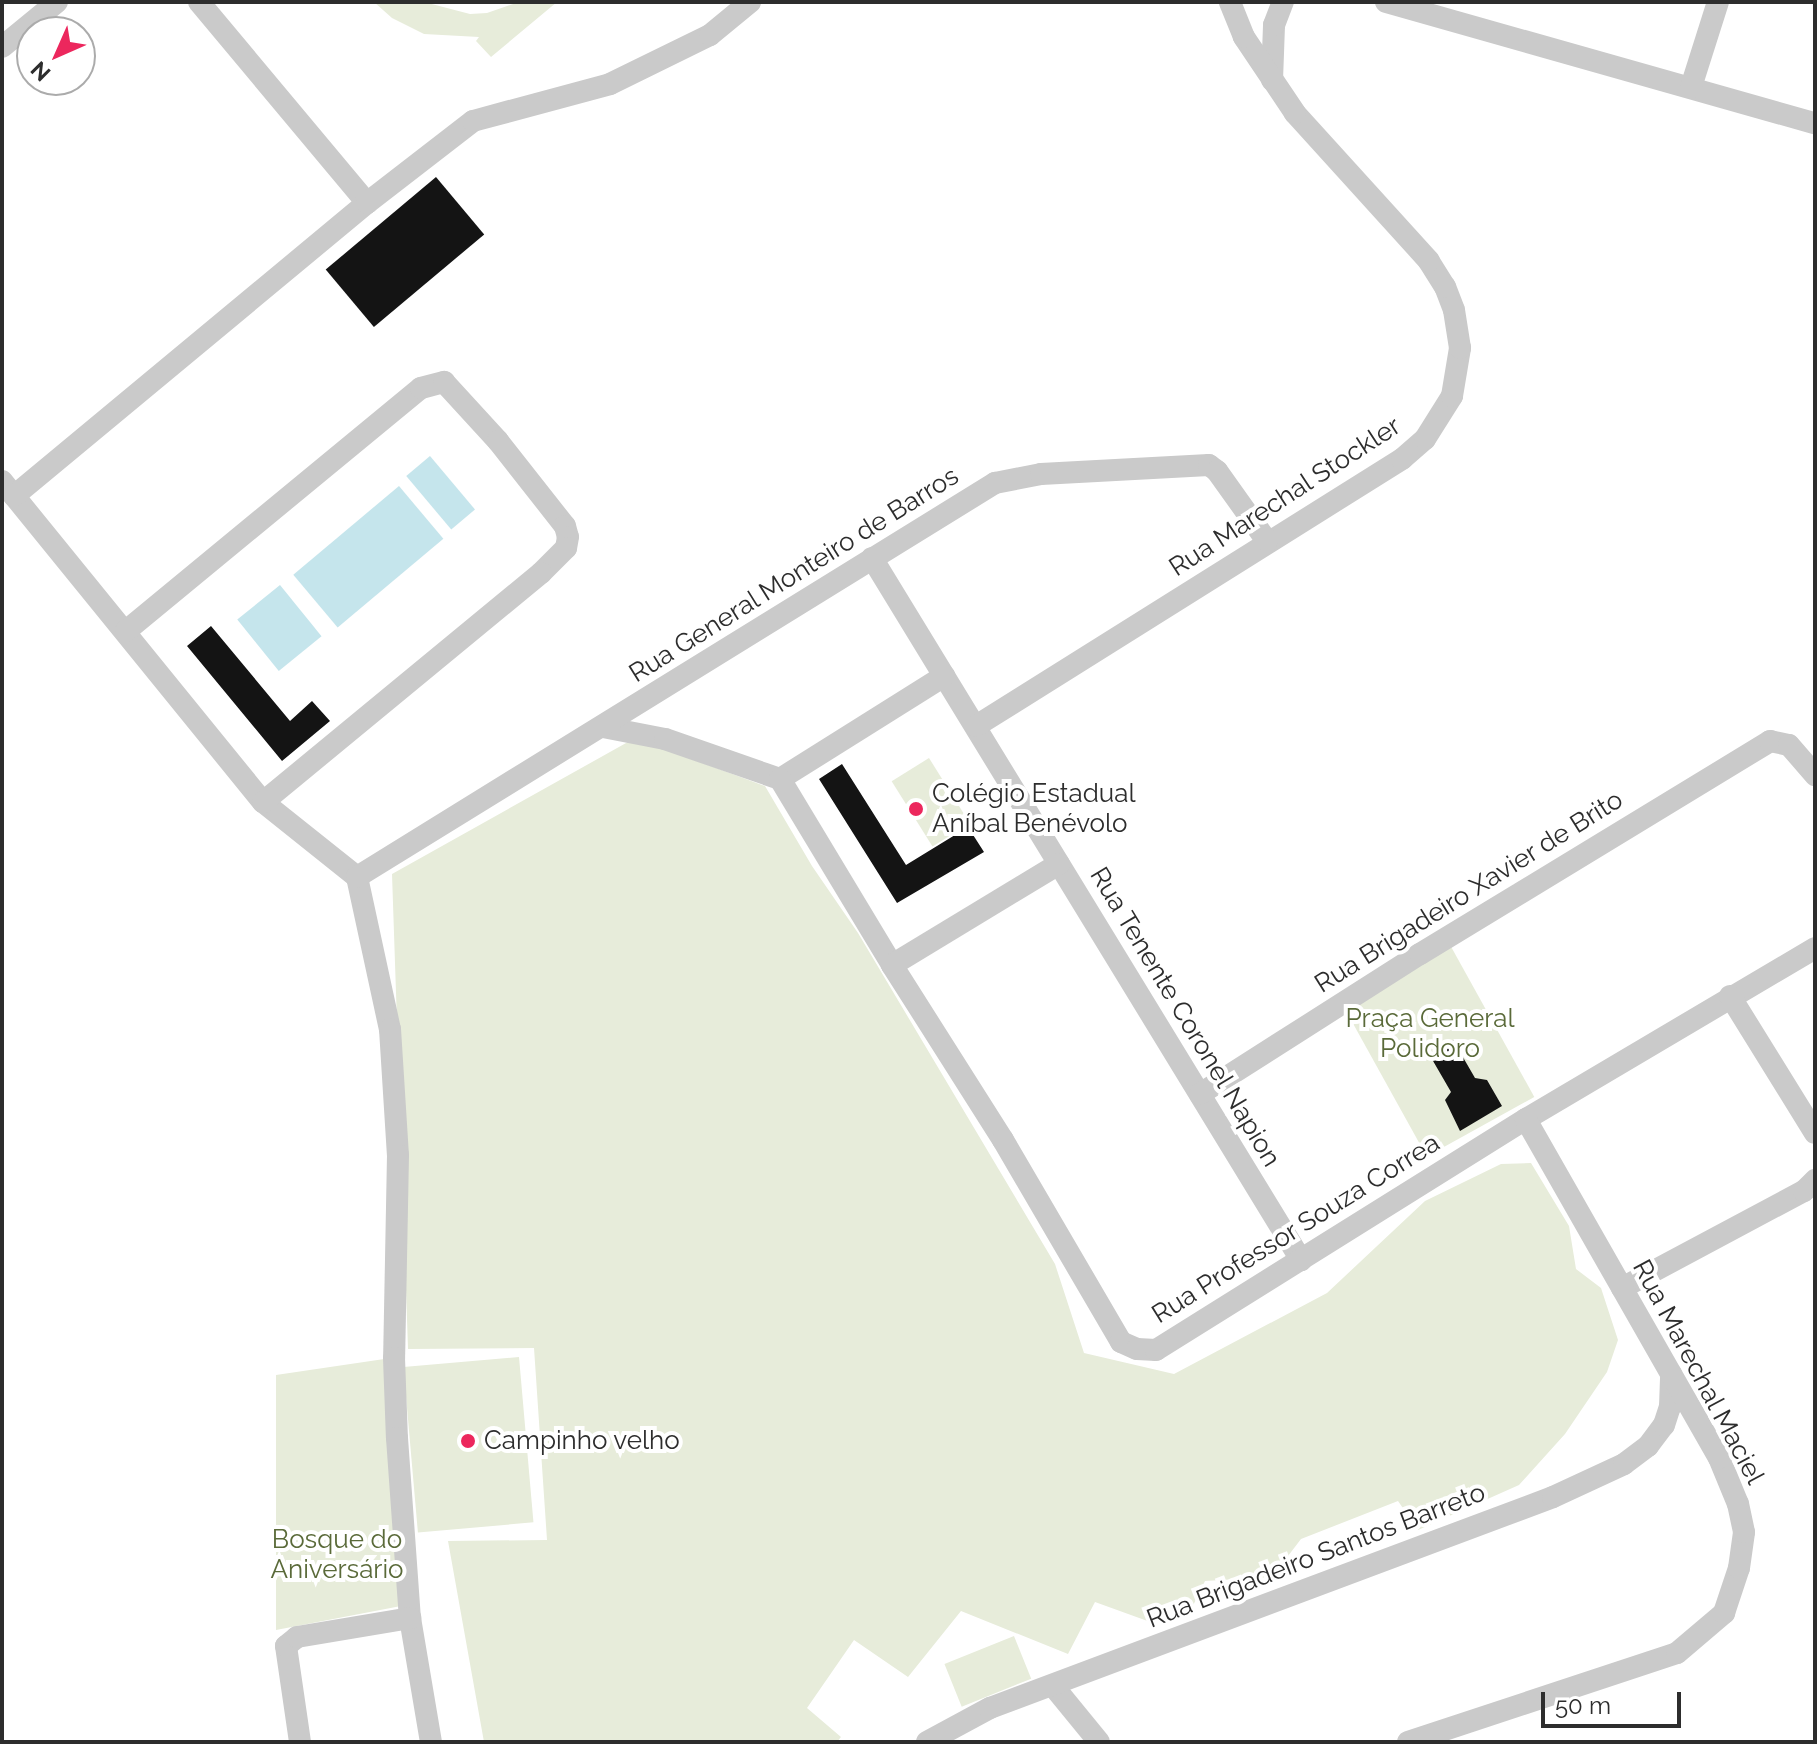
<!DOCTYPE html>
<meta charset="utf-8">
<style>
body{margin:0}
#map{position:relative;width:1817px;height:1744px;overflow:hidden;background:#fff;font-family:Raleway,sans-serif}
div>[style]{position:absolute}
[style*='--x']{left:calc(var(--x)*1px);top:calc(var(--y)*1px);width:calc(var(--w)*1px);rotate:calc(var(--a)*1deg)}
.green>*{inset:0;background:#e7ecda;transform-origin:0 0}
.water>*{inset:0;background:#c5e5ec;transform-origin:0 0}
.building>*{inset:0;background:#141414;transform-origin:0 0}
.minor>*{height:22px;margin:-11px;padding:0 11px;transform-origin:11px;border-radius:11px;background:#cacaca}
.dots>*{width:22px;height:22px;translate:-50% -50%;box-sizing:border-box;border:4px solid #fff;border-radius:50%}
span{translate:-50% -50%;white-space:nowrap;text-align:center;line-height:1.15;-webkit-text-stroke:8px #fff;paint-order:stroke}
.street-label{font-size:26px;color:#2d2d2d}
.poi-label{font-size:26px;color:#2d2d2d}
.left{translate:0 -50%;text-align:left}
.park-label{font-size:26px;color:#5a6a39}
.frame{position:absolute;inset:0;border:4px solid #2d2d2d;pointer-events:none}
.north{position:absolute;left:16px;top:16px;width:80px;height:80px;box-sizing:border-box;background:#fff;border:2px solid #ababab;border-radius:50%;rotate:225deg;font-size:22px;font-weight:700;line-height:32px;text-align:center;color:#2d2d2d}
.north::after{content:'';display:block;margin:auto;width:28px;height:36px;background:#ec275d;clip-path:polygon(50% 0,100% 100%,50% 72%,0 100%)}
.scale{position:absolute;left:1541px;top:1692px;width:140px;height:36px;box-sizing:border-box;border:4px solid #2d2d2d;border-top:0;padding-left:10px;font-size:24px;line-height:28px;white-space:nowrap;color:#2d2d2d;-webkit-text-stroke:6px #fff;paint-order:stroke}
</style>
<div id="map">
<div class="green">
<div style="clip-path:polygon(374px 2px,424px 2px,470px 14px,487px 13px,519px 2px,557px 2px,491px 57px,476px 41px,479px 37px,424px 34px,392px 18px)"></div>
<div style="clip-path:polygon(635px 738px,765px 786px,812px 866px,858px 933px,1055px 1264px,1084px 1353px,1174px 1374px,1327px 1293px,1425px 1201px,1501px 1164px,1531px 1163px,1569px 1226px,1576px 1269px,1601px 1288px,1618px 1340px,1607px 1372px,1565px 1434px,1519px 1485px,1418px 1530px,1398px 1501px,1301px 1539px,1272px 1577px,1205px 1581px,1187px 1618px,1153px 1623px,1095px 1602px,1068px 1654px,961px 1611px,908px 1677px,854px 1640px,807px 1708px,841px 1737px,837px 1742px,484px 1742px,448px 1541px,547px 1540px,534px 1348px,408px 1349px,392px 874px)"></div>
<div style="left:929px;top:758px;width:77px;height:44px;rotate:58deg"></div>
<div style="left:1449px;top:943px;width:176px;height:123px;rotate:61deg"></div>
<div style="left:519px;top:1357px;width:166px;height:116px;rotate:85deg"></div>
<div style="clip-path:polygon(391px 1358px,401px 1606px,276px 1630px,276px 1375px)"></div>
<div style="left:1014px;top:1636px;width:46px;height:75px;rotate:68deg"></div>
</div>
<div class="water">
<div style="left:430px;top:456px;width:70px;height:31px;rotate:50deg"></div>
<div style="left:399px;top:486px;width:69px;height:138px;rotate:50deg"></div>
<div style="left:280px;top:585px;width:66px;height:55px;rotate:51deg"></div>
</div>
<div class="building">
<div style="left:436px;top:177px;width:75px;height:144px;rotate:50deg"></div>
<div style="clip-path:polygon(211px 626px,290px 721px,312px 701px,330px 721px,282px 761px,187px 646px)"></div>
<div style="clip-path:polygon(842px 764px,906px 865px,968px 827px,984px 852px,897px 903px,819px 779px)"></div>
<div style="clip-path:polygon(1453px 1040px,1475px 1078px,1487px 1080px,1502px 1106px,1460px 1131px,1445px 1100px,1451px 1092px,1429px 1054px)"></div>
</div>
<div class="minor">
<div style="--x:199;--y:2;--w:262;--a:50.1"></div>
<div style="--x:1386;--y:2;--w:446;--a:15.8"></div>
<div style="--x:2;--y:47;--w:71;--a:-39.3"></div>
<div style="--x:1272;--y:80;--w:55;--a:-87.9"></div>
<div style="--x:1274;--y:25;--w:25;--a:-69"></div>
<div style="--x:1691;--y:87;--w:89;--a:-72.4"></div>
<div style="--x:2;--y:481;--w:414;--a:50.9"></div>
<div style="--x:263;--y:802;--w:120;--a:38.6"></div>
<div style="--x:357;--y:877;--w:156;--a:77.8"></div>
<div style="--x:390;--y:1029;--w:126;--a:86.4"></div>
<div style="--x:398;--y:1155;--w:203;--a:91.1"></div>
<div style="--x:394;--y:1358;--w:80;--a:87.9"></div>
<div style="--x:397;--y:1438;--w:180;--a:85.9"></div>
<div style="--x:410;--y:1618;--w:126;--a:80.4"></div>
<div style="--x:14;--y:496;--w:459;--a:-39.7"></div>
<div style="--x:367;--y:203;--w:134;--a:-37.7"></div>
<div style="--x:473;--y:121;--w:142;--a:-15.1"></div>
<div style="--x:610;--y:84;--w:111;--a:-26.1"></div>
<div style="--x:710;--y:35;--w:52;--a:-39.5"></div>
<div style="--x:872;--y:558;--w:823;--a:58.57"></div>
<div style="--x:126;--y:631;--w:382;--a:-39.5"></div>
<div style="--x:421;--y:388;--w:24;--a:-15"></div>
<div style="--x:444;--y:382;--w:80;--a:47.5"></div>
<div style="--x:498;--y:441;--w:108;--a:51.8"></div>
<div style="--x:565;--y:526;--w:11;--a:75"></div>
<div style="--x:568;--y:537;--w:11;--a:100"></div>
<div style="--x:566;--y:548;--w:35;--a:135"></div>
<div style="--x:541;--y:573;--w:360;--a:140.5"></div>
<div style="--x:976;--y:726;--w:503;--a:-32.08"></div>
<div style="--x:1402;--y:459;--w:30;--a:-41"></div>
<div style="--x:1425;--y:439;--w:51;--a:-57.9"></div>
<div style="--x:1452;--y:396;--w:49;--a:-80.5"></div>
<div style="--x:1460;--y:348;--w:38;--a:-99"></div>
<div style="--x:1454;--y:310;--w:25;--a:-111"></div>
<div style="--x:1445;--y:287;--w:31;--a:-122"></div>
<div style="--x:1429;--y:261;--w:200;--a:-132.2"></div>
<div style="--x:1295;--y:113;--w:92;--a:-123.9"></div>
<div style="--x:1244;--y:37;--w:38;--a:-112"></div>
<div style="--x:603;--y:727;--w:63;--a:11"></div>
<div style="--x:665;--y:739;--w:122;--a:19.2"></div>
<div style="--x:780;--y:779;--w:194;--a:-32.1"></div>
<div style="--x:780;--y:779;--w:217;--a:58.9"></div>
<div style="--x:892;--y:965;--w:207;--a:57.6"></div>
<div style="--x:1003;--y:1140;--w:234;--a:59.7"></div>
<div style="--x:1121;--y:1342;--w:17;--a:24"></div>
<div style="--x:1137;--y:1349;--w:19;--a:3"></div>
<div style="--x:1156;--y:1350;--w:436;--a:-32"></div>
<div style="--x:1526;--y:1119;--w:336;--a:-30.6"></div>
<div style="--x:357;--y:877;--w:750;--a:-31.7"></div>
<div style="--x:995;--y:483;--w:47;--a:-11.1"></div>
<div style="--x:1041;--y:474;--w:168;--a:-3.1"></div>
<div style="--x:1209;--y:465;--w:10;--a:37"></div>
<div style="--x:1217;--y:471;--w:86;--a:54.5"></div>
<div style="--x:892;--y:965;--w:195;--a:-31.2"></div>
<div style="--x:1730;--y:996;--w:161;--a:58.2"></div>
<div style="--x:1200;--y:1094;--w:261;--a:-32.5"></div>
<div style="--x:1420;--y:954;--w:410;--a:-31.3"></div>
<div style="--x:1770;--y:741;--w:19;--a:12"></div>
<div style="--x:1789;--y:745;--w:40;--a:49"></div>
<div style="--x:1622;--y:1288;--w:206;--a:-28.1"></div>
<div style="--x:1804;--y:1191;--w:16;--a:-45"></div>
<div style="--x:1054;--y:1687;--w:71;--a:50.7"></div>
<div style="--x:300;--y:1742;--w:97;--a:-98.3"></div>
<div style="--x:286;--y:1646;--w:14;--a:-39"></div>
<div style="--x:297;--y:1637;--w:115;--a:-9.5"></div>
<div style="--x:927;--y:1742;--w:72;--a:-28.4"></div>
<div style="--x:990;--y:1708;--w:601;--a:-20.54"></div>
<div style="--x:1553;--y:1497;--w:78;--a:-24.9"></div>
<div style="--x:1624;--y:1464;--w:30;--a:-37"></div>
<div style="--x:1648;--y:1446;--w:26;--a:-53"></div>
<div style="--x:1664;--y:1425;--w:19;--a:-72"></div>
<div style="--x:1670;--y:1407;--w:33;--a:-88"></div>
<div style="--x:1408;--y:1742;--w:283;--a:-18.3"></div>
<div style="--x:1677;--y:1653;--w:62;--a:-40.4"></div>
<div style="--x:1724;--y:1613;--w:47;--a:-71.6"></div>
<div style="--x:1739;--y:1568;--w:36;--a:-82"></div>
<div style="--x:1744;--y:1532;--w:29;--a:-102"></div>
<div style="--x:1738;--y:1504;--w:50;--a:-112.4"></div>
<div style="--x:1719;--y:1458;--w:390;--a:-119.7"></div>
</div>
<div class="dots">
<div style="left:916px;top:809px;background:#ec275d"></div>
<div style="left:468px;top:1441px;background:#ec275d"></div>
</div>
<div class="street-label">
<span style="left:1285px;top:497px;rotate:-33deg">Rua Marechal Stockler</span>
<span style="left:794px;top:575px;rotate:-32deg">Rua General Monteiro de Barros</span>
<span style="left:1469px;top:892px;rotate:-32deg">Rua Brigadeiro Xavier de Brito</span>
<span style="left:1185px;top:1017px;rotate:59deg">Rua Tenente Coronel Napion</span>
<span style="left:1296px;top:1229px;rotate:-32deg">Rua Professor Souza Correa</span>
<span style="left:1698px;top:1372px;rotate:62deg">Rua Marechal Maciel</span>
<span style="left:1316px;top:1556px;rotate:-21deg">Rua Brigadeiro Santos Barreto</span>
</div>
<div class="poi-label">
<span class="left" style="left:932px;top:809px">Colégio Estadual<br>Aníbal Benévolo</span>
<span class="left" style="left:484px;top:1441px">Campinho velho</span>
</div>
<div class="park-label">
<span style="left:1430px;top:1034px">Praça General<br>Polidoro</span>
<span style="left:337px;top:1555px">Bosque do<br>Aniversário</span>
</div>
<div class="frame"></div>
<div class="north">N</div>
<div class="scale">50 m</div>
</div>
